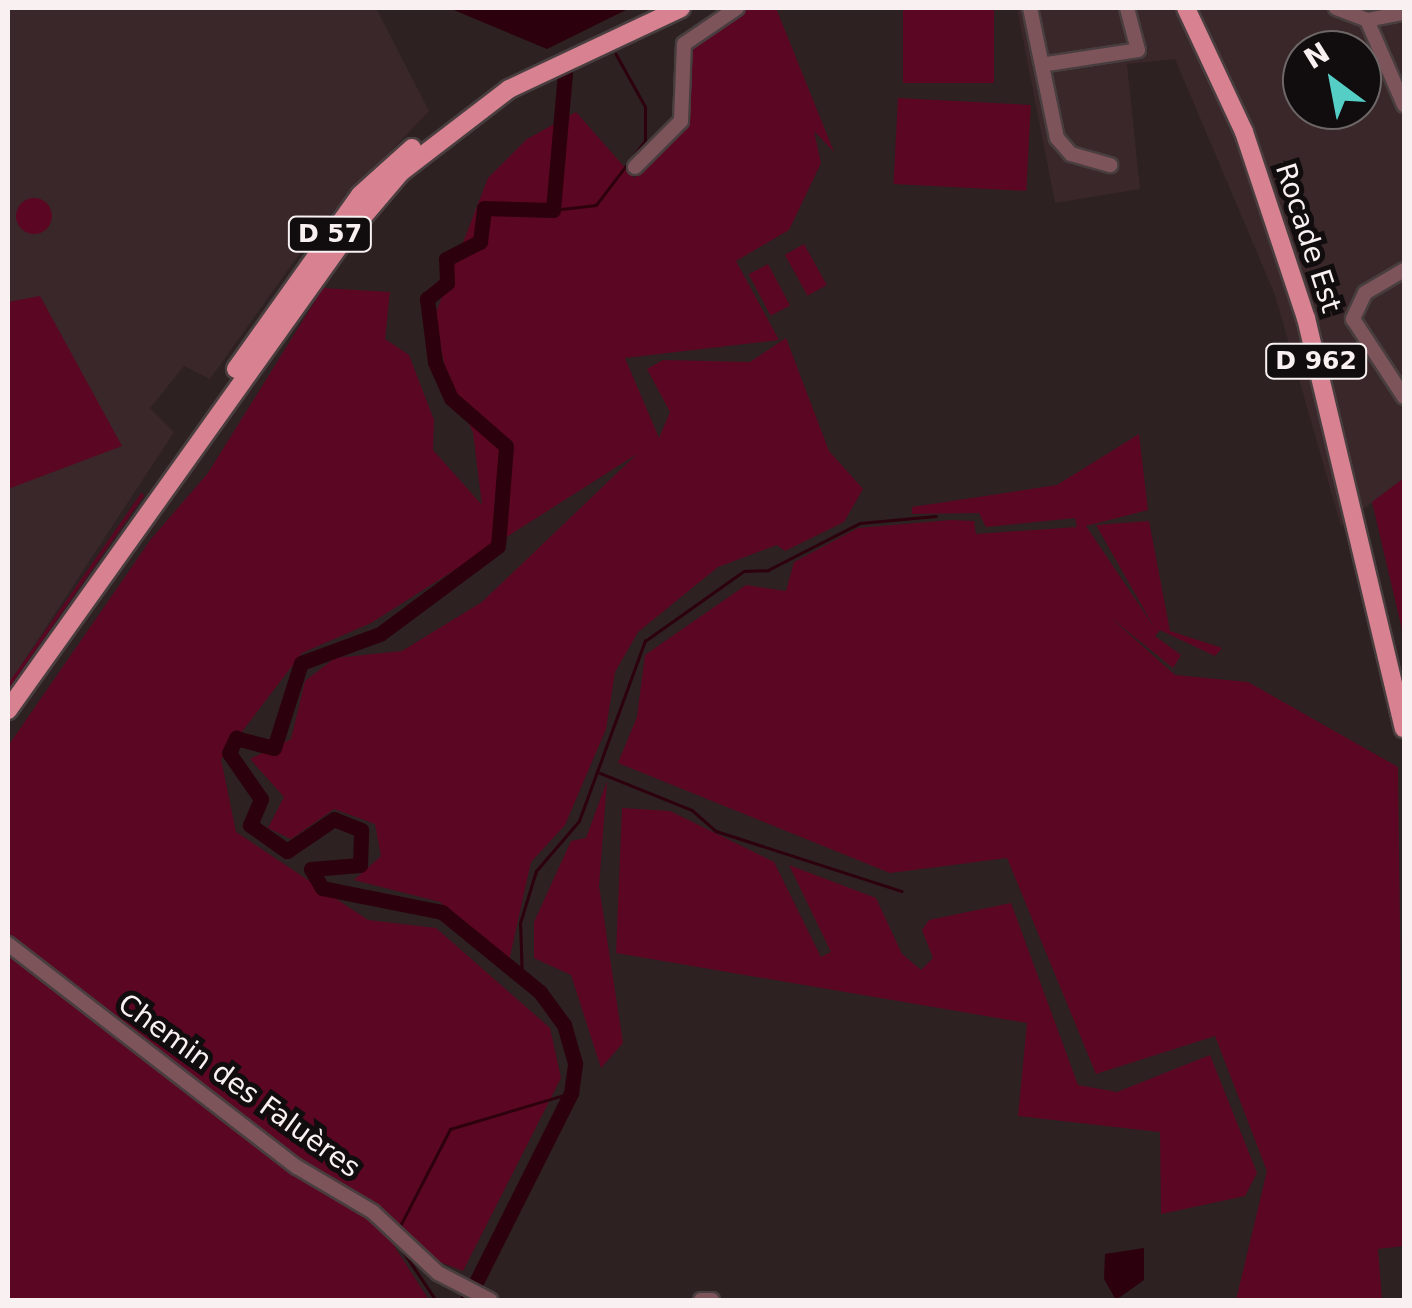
<!DOCTYPE html>
<meta charset="utf-8">
<style>
body{margin:0}
#map{position:relative;width:1412px;height:1308px;overflow:hidden;background:#2d2122;font-family:"DejaVu Sans",sans-serif}
div>[style]{position:absolute}
[style*='--x']{left:calc(var(--x)*1px);top:calc(var(--y)*1px);width:calc(var(--w)*1px);rotate:calc(var(--a)*1deg)}
.built>*{inset:0;background:#3a272a}
.green>*{inset:0;background:#5b0723;transform-origin:0 0}
.round{border-radius:50%}
.water>*{inset:0;background:#2d000d}
.stream>*{height:2.5px;margin:-1.25px;padding:0 1.25px;transform-origin:1.25px;border-radius:1.25px;background:#2d000d}
.river>*{height:15px;margin:-7.5px;padding:0 7.5px;transform-origin:7.5px;border-radius:7.5px;background:#2d000d}
.roads{filter:drop-shadow(2px 0 #493e3f) drop-shadow(-2px 0 #493e3f) drop-shadow(0 2px #493e3f) drop-shadow(0 -2px #493e3f)}
.minor>*{height:14px;margin:-7px;padding:0 7px;transform-origin:7px;border-radius:7px;background:#7e545b}
.major>*{height:18px;margin:-9px;padding:0 9px;transform-origin:9px;border-radius:9px;background:#d88291}
span{translate:-50% -50%;white-space:nowrap;text-align:center;line-height:1.15;-webkit-text-stroke:10px #110c0d;paint-order:stroke}
.shield-label span{padding:2px 8px;background:#110c0d;border:2px solid;border-radius:8px;-webkit-text-stroke-width:0}
.shield-label{font-size:25px;color:#f8f0f1;font-weight:700}
.street-label{font-size:28px;color:#f8f0f1}
.frame{position:absolute;inset:0;border:10px solid #f8f0f1;pointer-events:none}
.north{position:absolute;left:1282px;top:30px;width:100px;height:100px;box-sizing:border-box;background:#110c0d;border:2px solid #6d6768;border-radius:50%;rotate:328deg;font-size:28px;font-weight:700;line-height:40px;text-align:center;color:#f8f0f1}
.north::after{content:'';display:block;margin:auto;width:35px;height:45px;background:#55cec6;clip-path:polygon(50% 0,100% 100%,50% 72%,0 100%)}
</style>
<div id="map">
<div class="built">
<div style="clip-path:polygon(8px 8px,376px 8px,429px 111px,321px 224px,210px 379px,184px 366px,150px 408px,174px 432px,8px 685px)"></div>
<div style="clip-path:polygon(evenodd,1017px 8px,1404px 8px,1404px 478px,1341px 526px,1275px 295px,1175px 59px,1127px 64px,1140px 189px,1055px 203px,1017px 8px,1302px 50px,1362px 50px,1362px 110px,1302px 110px,1302px 50px)"></div>
</div>
<div class="green">
<div style="clip-path:polygon(749px 8px,776px 8px,834px 152px,814px 131px,821px 163px,789px 230px,736px 261px,779px 340px,625px 358px,659px 438px,670px 412px,647px 369px,663px 360px,750px 362px,786px 338px,829px 451px,863px 489px,844px 522px,785px 551px,777px 545px,718px 567px,638px 632px,615px 672px,606px 729px,565px 825px,531px 862px,509px 961px,440px 902px,354px 880px,381px 856px,375px 824px,334px 809px,291px 839px,268px 828px,284px 797px,250px 759px,291px 739px,305px 681px,335px 658px,402px 651px,482px 602px,637px 454px,371px 623px,302px 653px,221px 759px,236px 832px,368px 920px,436px 928px,550px 1028px,561px 1078px,463px 1271px,393px 1244px,429px 1300px,8px 1300px,8px 746px,151px 539px,208px 473px,323px 288px,390px 292px,385px 339px,409px 355px,434px 420px,433px 450px,482px 505px,473px 432px,447px 379px,435px 315px,488px 178px,527px 139px,576px 112px,634px 178px,687px 126px,687px 47px)"></div>
<div style="left:903px;top:8px;width:91px;height:75px"></div>
<div style="left:898px;top:98px;width:133px;height:86px;rotate:3deg"></div>
<div class="round" style="left:16px;top:198px;width:36px;height:36px"></div>
<div style="left:804px;top:244px;width:47px;height:22px;rotate:61deg"></div>
<div style="left:768px;top:264px;width:47px;height:22px;rotate:62deg"></div>
<div style="clip-path:polygon(40px 296px,122px 446px,8px 489px,8px 302px)"></div>
<div style="clip-path:polygon(1139px 434px,1148px 510px,1086px 526px,1154px 627px,1096px 525px,1149px 521px,1170px 631px,1222px 648px,1215px 656px,1160px 630px,1155px 636px,1181px 655px,1173px 668px,1110px 617px,1175px 675px,1248px 682px,1398px 767px,1404px 1246px,1378px 1249px,1382px 1300px,1236px 1300px,1267px 1171px,1215px 1036px,1096px 1074px,1007px 858px,890px 873px,618px 763px,637px 717px,645px 655px,746px 585px,786px 591px,794px 562px,858px 528px,950px 520px,974px 521px,976px 534px,1077px 527px,1075px 518px,986px 527px,979px 513px,912px 514px,912px 507px,1057px 485px)"></div>
<div style="clip-path:polygon(1404px 478px,1404px 638px,1372px 502px)"></div>
<div style="clip-path:polygon(142px 492px,144px 496px,9px 688px,8px 684px)"></div>
<div style="clip-path:polygon(607px 781px,599px 886px,623px 1043px,601px 1068px,571px 975px,534px 958px,534px 922px,571px 841px,586px 838px)"></div>
<div style="clip-path:polygon(622px 808px,670px 811px,774px 862px,821px 957px,831px 952px,789px 865px,876px 898px,902px 954px,921px 970px,933px 958px,922px 930px,929px 920px,1011px 903px,1078px 1085px,1117px 1092px,1210px 1055px,1257px 1173px,1245px 1196px,1161px 1214px,1160px 1132px,1018px 1116px,1027px 1023px,616px 953px)"></div>
</div>
<div class="water">
<div style="clip-path:polygon(449px 8px,630px 8px,547px 49px)"></div>
<div style="clip-path:polygon(1144px 1248px,1144px 1280px,1116px 1300px,1104px 1279px,1105px 1254px)"></div>
</div>
<div class="stream">
<div style="--x:553;--y:210;--w:43;--a:-6.6"></div>
<div style="--x:596;--y:205;--w:81;--a:-52.6"></div>
<div style="--x:645;--y:141;--w:34;--a:-90"></div>
<div style="--x:645;--y:107;--w:60;--a:-119.1"></div>
<div style="--x:600;--y:773;--w:99;--a:21.9"></div>
<div style="--x:692;--y:810;--w:32;--a:41"></div>
<div style="--x:716;--y:831;--w:195;--a:17.9"></div>
<div style="--x:522;--y:980;--w:57;--a:-92"></div>
<div style="--x:520;--y:923;--w:54;--a:-72.9"></div>
<div style="--x:536;--y:871;--w:66;--a:-49.3"></div>
<div style="--x:579;--y:821;--w:192;--a:-69.9"></div>
<div style="--x:645;--y:641;--w:121;--a:-35.3"></div>
<div style="--x:744;--y:571;--w:24;--a:-2"></div>
<div style="--x:768;--y:570;--w:103;--a:-27.1"></div>
<div style="--x:860;--y:523;--w:76;--a:-5.3"></div>
<div style="--x:399;--y:1228;--w:111;--a:-62.7"></div>
<div style="--x:450;--y:1129;--w:126;--a:-16.6"></div>
<div style="--x:401;--y:1248;--w:63;--a:56.1"></div>
</div>
<div class="river">
<div style="--x:467;--y:1300;--w:232;--a:-63.3"></div>
<div style="--x:571;--y:1093;--w:30;--a:-82"></div>
<div style="--x:575;--y:1063;--w:40;--a:-106"></div>
<div style="--x:564;--y:1025;--w:41;--a:-126"></div>
<div style="--x:540;--y:992;--w:127;--a:-140.8"></div>
<div style="--x:442;--y:912;--w:122;--a:-168.7"></div>
<div style="--x:322;--y:888;--w:22;--a:-120"></div>
<div style="--x:311;--y:869;--w:49;--a:-4.7"></div>
<div style="--x:360;--y:865;--w:35;--a:-88"></div>
<div style="--x:361;--y:830;--w:29;--a:-158"></div>
<div style="--x:334;--y:819;--w:57;--a:145.8"></div>
<div style="--x:287;--y:851;--w:45;--a:-144.9"></div>
<div style="--x:250;--y:825;--w:28;--a:-67"></div>
<div style="--x:261;--y:799;--w:56;--a:-124.8"></div>
<div style="--x:229;--y:753;--w:17;--a:-65"></div>
<div style="--x:236;--y:738;--w:39;--a:15"></div>
<div style="--x:274;--y:748;--w:89;--a:-72.4"></div>
<div style="--x:301;--y:663;--w:84;--a:-20.2"></div>
<div style="--x:380;--y:634;--w:147;--a:-36.7"></div>
<div style="--x:498;--y:546;--w:100;--a:-85.4"></div>
<div style="--x:506;--y:446;--w:73;--a:-138.9"></div>
<div style="--x:451;--y:398;--w:39;--a:-114"></div>
<div style="--x:435;--y:362;--w:64;--a:-97.2"></div>
<div style="--x:427;--y:299;--w:26;--a:-39"></div>
<div style="--x:447;--y:283;--w:24;--a:-92"></div>
<div style="--x:446;--y:259;--w:38;--a:-27"></div>
<div style="--x:480;--y:242;--w:34;--a:-83"></div>
<div style="--x:484;--y:208;--w:69;--a:1.7"></div>
<div style="--x:553;--y:210;--w:138;--a:-85"></div>
</div>
<div class="roads">
<div class="minor">
<div style="--x:1030;--y:8;--w:133;--a:78.3"></div>
<div style="--x:1057;--y:138;--w:21;--a:49"></div>
<div style="--x:1071;--y:154;--w:41;--a:15.8"></div>
<div style="--x:1336;--y:8;--w:33;--a:21"></div>
<div style="--x:1367;--y:20;--w:38;--a:-11"></div>
<div style="--x:1367;--y:20;--w:93;--a:66.5"></div>
<div style="--x:1047;--y:64;--w:92;--a:-8.7"></div>
<div style="--x:1138;--y:50;--w:43;--a:-104.7"></div>
<div style="--x:635;--y:167;--w:65;--a:-45"></div>
<div style="--x:681;--y:121;--w:77;--a:-87.8"></div>
<div style="--x:684;--y:44;--w:64;--a:-34.2"></div>
<div style="--x:1404;--y:270;--w:45;--a:149.5"></div>
<div style="--x:1365;--y:293;--w:29;--a:115"></div>
<div style="--x:1353;--y:319;--w:93;--a:56.8"></div>
<div style="--x:8;--y:944;--w:365;--a:37.7"></div>
<div style="--x:297;--y:1167;--w:88;--a:30.6"></div>
<div style="--x:373;--y:1212;--w:89;--a:43.2"></div>
<div style="--x:438;--y:1273;--w:59;--a:27.4"></div>
<div style="--x:701;--y:1300;--w:11;--a:0"></div>
</div>
<div class="major">
<div style="--x:1186;--y:8;--w:137;--a:64.9"></div>
<div style="--x:1244;--y:132;--w:196;--a:71.6"></div>
<div style="--x:1306;--y:318;--w:422;--a:76.6"></div>
<div style="--x:236;--y:369;--w:214;--a:-54.5"></div>
<div style="--x:360;--y:195;--w:70;--a:-42.1"></div>
<div style="--x:8;--y:710;--w:580;--a:-54.47"></div>
<div style="--x:345;--y:238;--w:87;--a:-49.7"></div>
<div style="--x:401;--y:172;--w:136;--a:-37.5"></div>
<div style="--x:509;--y:89;--w:190;--a:-25.2"></div>
</div>
</div>
<div class="shield-label">
<span style="left:330px;top:234px">D 57</span>
<span style="left:1316px;top:361px">D 962</span>
</div>
<div class="street-label">
<span style="left:1308px;top:238px;rotate:72deg">Rocade Est</span>
<span style="left:239px;top:1086px;rotate:36deg">Chemin des Faluères</span>
</div>
<div class="frame"></div>
<div class="north">N</div>
</div>
